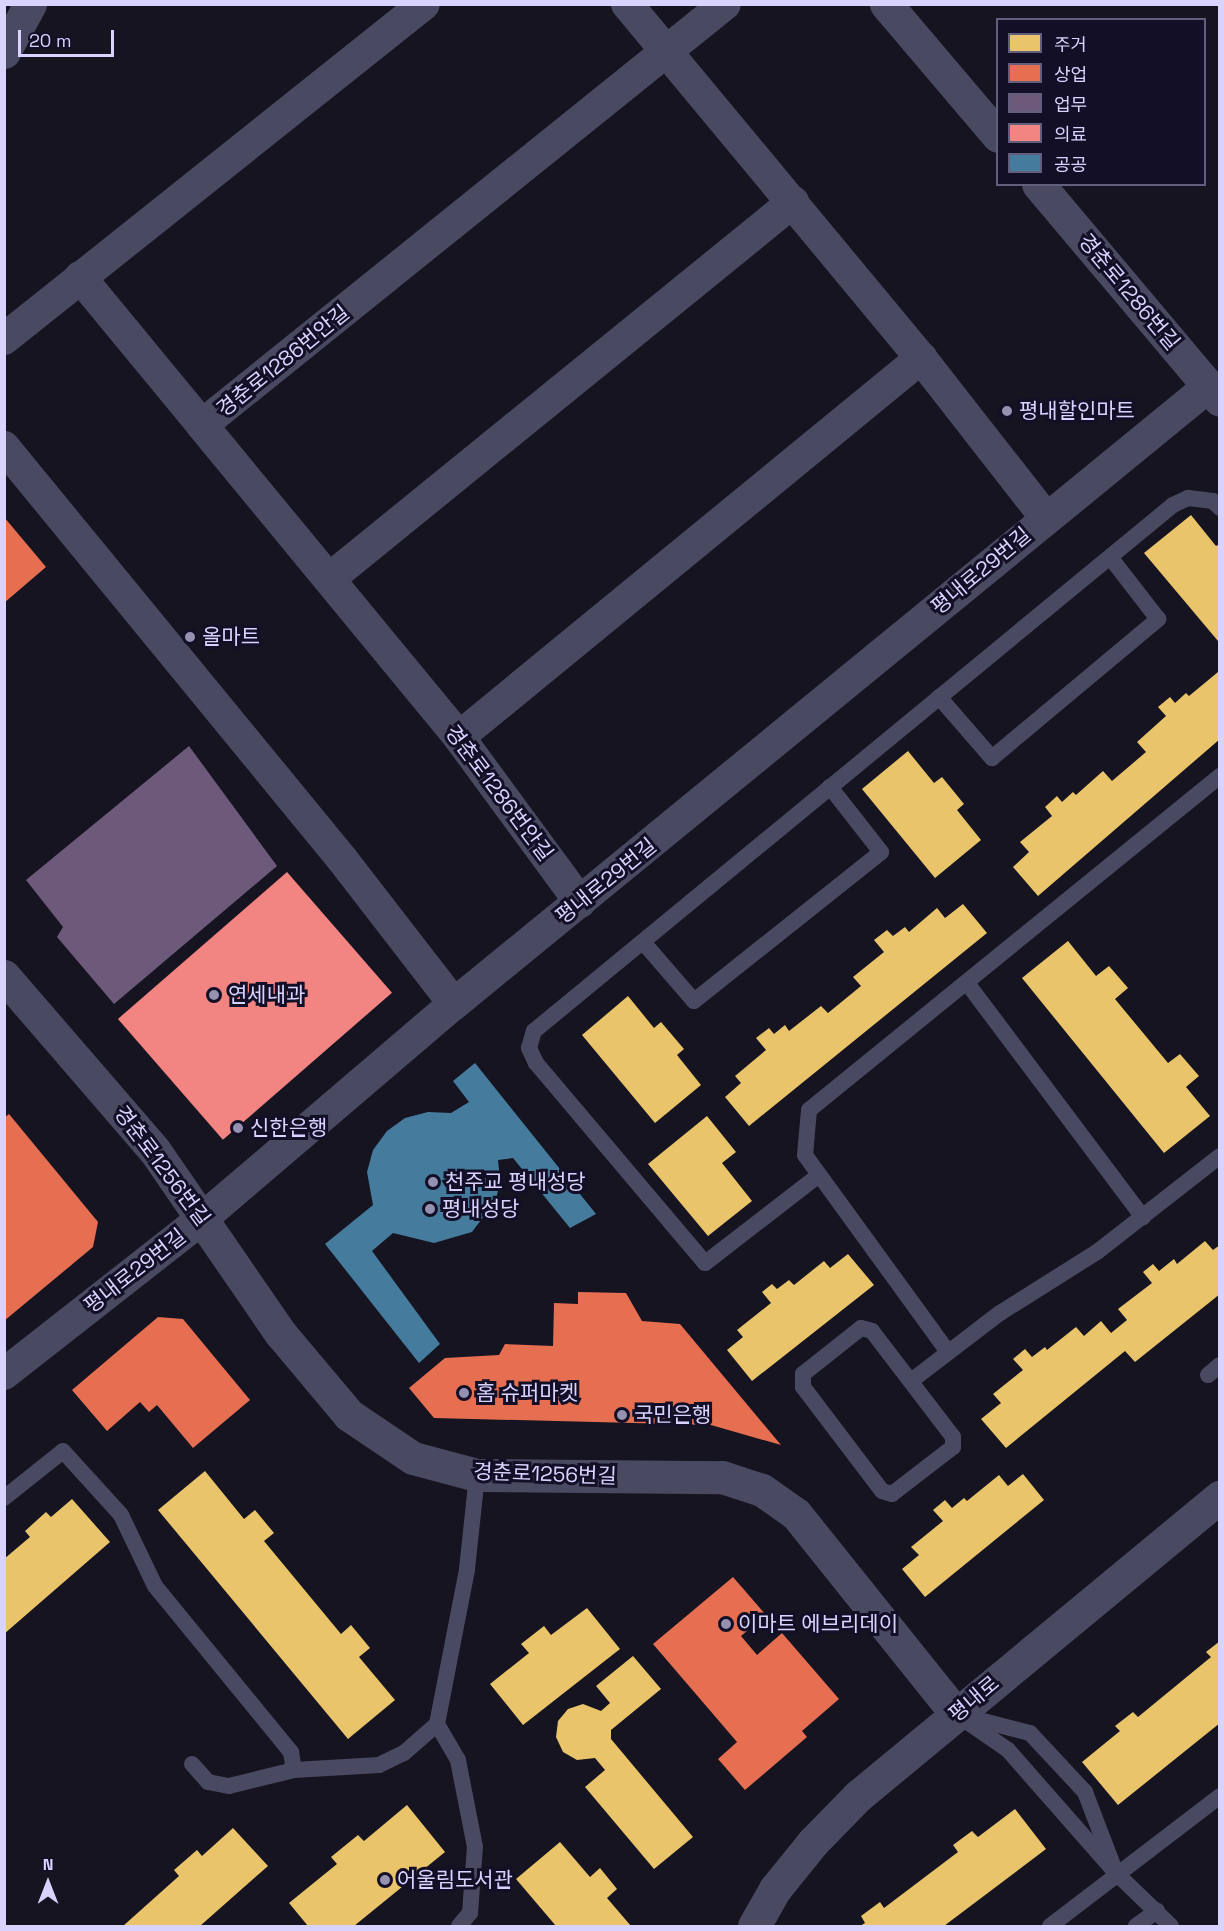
<!DOCTYPE html>
<meta charset="utf-8">
<style>
body{margin:0}
#map{position:relative;width:1224px;height:1931px;overflow:hidden;background:#161421;font-family:"Space Grotesk","Noto Sans KR",sans-serif}
div>[style]{position:absolute}
[style*='--x']{left:calc(var(--x)*1px);top:calc(var(--y)*1px);width:calc(var(--w)*1px);rotate:calc(var(--a)*1deg)}
.homes>*{inset:0;background:#e9c46a}
.shops>*{inset:0;background:#e76f51}
.offices>*{inset:0;background:#6d597a}
.health>*{inset:0;background:#f28482;transform-origin:0 0}
.public>*{inset:0;background:#457b9d}
.service>*{height:16px;margin:-8px;padding:0 8px;transform-origin:8px;border-radius:8px;background:#4a4962}
.minor>*{height:32px;margin:-16px;padding:0 16px;transform-origin:16px;border-radius:16px;background:#4a4962}
.tertiary>*{height:33px;margin:-16.5px;padding:0 16.5px;transform-origin:16.5px;border-radius:16.5px;background:#4a4962}
.dots>*{width:16px;height:16px;translate:-50% -50%;box-sizing:border-box;border:3px solid #130f26;border-radius:50%}
span{translate:-50% -50%;white-space:nowrap;text-align:center;line-height:1.15;-webkit-text-stroke:6px #130f26;paint-order:stroke}
.street-label{font-size:21px;color:#d9d4ff}
.poi-label{font-size:21px;color:#d9d4ff}
.left{translate:0 -50%;text-align:left}
.frame{position:absolute;inset:0;border:6px solid #d9d4ff;pointer-events:none}
.legend{position:absolute;left:996px;top:18px;width:210px;height:168px;box-sizing:border-box;background:#130f26;border:2px solid #625e7d;margin:0;padding:8px 10px;list-style:none;font-size:18px;color:#d9d4ff}
.legend li{display:flex;align-items:center;gap:12px;height:30px}
.legend b{width:30px;border:2px solid #625e7d}
.north{position:absolute;left:18px;top:1853px;width:60px;height:60px;-webkit-text-stroke:4px #130f26;paint-order:stroke;rotate:0deg;font-size:16px;font-weight:700;line-height:24px;text-align:center;color:#d9d4ff}
.north::after{content:'';display:block;margin:auto;width:21px;height:27px;background:#d9d4ff;clip-path:polygon(50% 0,100% 100%,50% 72%,0 100%)}
.scale{position:absolute;left:18px;top:30px;width:96px;height:27px;box-sizing:border-box;border:3px solid #d9d4ff;border-top:0;padding-left:8px;font-size:18px;line-height:21px;white-space:nowrap;color:#d9d4ff;-webkit-text-stroke:4px #130f26;paint-order:stroke}
</style>
<div id="map">
<div class="homes">
<div style="clip-path:polygon(1191px 515px,1216px 546px,1220px 544px,1218px 641px,1144px 553px)"></div>
<div style="clip-path:polygon(1218px 672px,1220px 739px,1038px 896px,1013px 867px,1029px 852px,1020px 842px,1052px 816px,1045px 807px,1057px 796px,1062px 802px,1073px 792px,1076px 795px,1103px 771px,1112px 781px,1146px 752px,1137px 742px,1166px 716px,1158px 707px,1170px 697px,1175px 703px,1186px 693px,1189px 696px)"></div>
<div style="clip-path:polygon(908px 751px,934px 783px,942px 777px,964px 804px,957px 810px,981px 840px,935px 878px,862px 789px)"></div>
<div style="clip-path:polygon(963px 904px,987px 933px,749px 1126px,725px 1097px,741px 1083px,735px 1076px,766px 1050px,756px 1038px,769px 1028px,774px 1034px,785px 1025px,789px 1031px,821px 1006px,828px 1013px,861px 986px,853px 977px,884px 952px,874px 940px,887px 930px,893px 936px,905px 927px,909px 932px,937px 908px,945px 918px)"></div>
<div style="clip-path:polygon(1068px 941px,1096px 976px,1109px 966px,1128px 988px,1115px 999px,1168px 1063px,1180px 1054px,1199px 1076px,1186px 1087px,1210px 1116px,1164px 1153px,1022px 978px)"></div>
<div style="clip-path:polygon(628px 996px,654px 1028px,661px 1022px,684px 1049px,677px 1055px,701px 1085px,655px 1123px,582px 1035px)"></div>
<div style="clip-path:polygon(707px 1116px,736px 1152px,722px 1163px,752px 1201px,708px 1236px,648px 1164px)"></div>
<div style="clip-path:polygon(1205px 1241px,1213px 1250px,1220px 1245px,1220px 1294px,1135px 1362px,1125px 1351px,1006px 1448px,981px 1419px,1001px 1403px,993px 1394px,1023px 1370px,1013px 1359px,1025px 1349px,1032px 1357px,1045px 1347px,1047px 1350px,1076px 1327px,1084px 1336px,1101px 1321px,1111px 1333px,1127px 1320px,1118px 1309px,1152px 1283px,1143px 1272px,1153px 1264px,1159px 1271px,1174px 1259px,1177px 1264px)"></div>
<div style="clip-path:polygon(848px 1254px,874px 1285px,752px 1381px,727px 1350px,743px 1337px,737px 1330px,771px 1303px,762px 1292px,772px 1284px,777px 1289px,789px 1280px,794px 1285px,824px 1261px,830px 1268px)"></div>
<div style="clip-path:polygon(205px 1471px,244px 1519px,255px 1510px,274px 1533px,264px 1541px,341px 1634px,351px 1625px,370px 1648px,359px 1657px,395px 1700px,348px 1739px,158px 1510px)"></div>
<div style="clip-path:polygon(1023px 1474px,1044px 1500px,925px 1597px,902px 1569px,919px 1555px,911px 1547px,943px 1521px,933px 1510px,945px 1500px,952px 1508px,964px 1498px,967px 1501px,999px 1475px,1008px 1486px)"></div>
<div style="clip-path:polygon(72px 1499px,110px 1542px,4px 1634px,4px 1559px,30px 1537px,25px 1531px,46px 1512px,51px 1517px)"></div>
<div style="clip-path:polygon(587px 1608px,620px 1649px,523px 1725px,490px 1684px,529px 1653px,521px 1644px,544px 1626px,551px 1635px)"></div>
<div style="clip-path:polygon(1220px 1641px,1220px 1723px,1118px 1805px,1082px 1762px,1120px 1731px,1115px 1726px,1133px 1712px,1138px 1717px,1211px 1657px,1206px 1652px)"></div>
<div style="clip-path:polygon(633px 1656px,661px 1689px,611px 1730px,611px 1739px,693px 1837px,654px 1869px,585px 1787px,605px 1770px,595px 1758px,577px 1760px,563px 1752px,556px 1737px,558px 1721px,568px 1709px,583px 1704px,601px 1711px,610px 1703px,596px 1686px)"></div>
<div style="clip-path:polygon(407px 1805px,445px 1852px,354px 1926px,308px 1926px,289px 1903px,337px 1864px,331px 1857px,358px 1835px,364px 1841px)"></div>
<div style="clip-path:polygon(1015px 1809px,1046px 1849px,944px 1926px,860px 1926px,865px 1923px,861px 1916px,880px 1902px,884px 1908px,958px 1852px,953px 1845px,972px 1831px,978px 1837px)"></div>
<div style="clip-path:polygon(233px 1828px,268px 1866px,200px 1926px,123px 1926px,179px 1876px,174px 1870px,197px 1850px,202px 1856px)"></div>
<div style="clip-path:polygon(560px 1842px,590px 1877px,600px 1868px,617px 1889px,607px 1898px,631px 1926px,556px 1926px,516px 1879px)"></div>
</div>
<div class="shops">
<div style="clip-path:polygon(4px 517px,46px 567px,4px 603px)"></div>
<div style="clip-path:polygon(9px 1114px,98px 1222px,93px 1247px,4px 1321px,4px 1118px)"></div>
<div style="clip-path:polygon(578px 1292px,626px 1293px,642px 1321px,680px 1324px,781px 1445px,711px 1425px,434px 1418px,409px 1388px,445px 1358px,499px 1355px,505px 1344px,553px 1346px,554px 1303px,578px 1304px)"></div>
<div style="clip-path:polygon(158px 1317px,183px 1319px,250px 1400px,193px 1448px,157px 1405px,149px 1412px,140px 1402px,107px 1431px,72px 1390px)"></div>
<div style="clip-path:polygon(733px 1577px,766px 1615px,741px 1636px,757px 1655px,782px 1633px,839px 1699px,802px 1731px,807px 1737px,745px 1790px,718px 1759px,737px 1742px,653px 1644px)"></div>
</div>
<div class="offices">
<div style="clip-path:polygon(189px 746px,277px 866px,114px 1004px,57px 937px,63px 927px,26px 880px)"></div>
</div>
<div class="health">
<div style="left:287px;top:872px;width:160px;height:224px;rotate:49deg"></div>
</div>
<div class="public">
<div style="clip-path:polygon(475px 1063px,596px 1214px,570px 1228px,513px 1158px,498px 1160px,500px 1180px,496px 1200px,472px 1232px,434px 1243px,393px 1233px,372px 1251px,440px 1344px,419px 1363px,325px 1244px,373px 1205px,367px 1172px,373px 1150px,387px 1131px,405px 1118px,428px 1112px,451px 1113px,469px 1102px,453px 1081px)"></div>
</div>
<div class="service">
<div style="--x:939;--y:697;--w:81;--a:49"></div>
<div style="--x:992;--y:758;--w:217;--a:-39.9"></div>
<div style="--x:1158;--y:619;--w:78;--a:-127.7"></div>
<div style="--x:643;--y:942;--w:78;--a:49.2"></div>
<div style="--x:694;--y:1001;--w:239;--a:-38.5"></div>
<div style="--x:881;--y:852;--w:83;--a:-128.1"></div>
<div style="--x:967;--y:983;--w:293;--a:53.1"></div>
<div style="--x:819;--y:1175;--w:144;--a:142.3"></div>
<div style="--x:705;--y:1263;--w:262;--a:-130.2"></div>
<div style="--x:536;--y:1063;--w:17;--a:-115"></div>
<div style="--x:529;--y:1048;--w:18;--a:-74"></div>
<div style="--x:534;--y:1031;--w:828;--a:-39.46"></div>
<div style="--x:1173;--y:505;--w:17;--a:-25"></div>
<div style="--x:1188;--y:498;--w:25;--a:7"></div>
<div style="--x:1213;--y:501;--w:10;--a:45"></div>
<div style="--x:861;--y:1328;--w:11;--a:15"></div>
<div style="--x:872;--y:1331;--w:133;--a:52.6"></div>
<div style="--x:953;--y:1437;--w:10;--a:90"></div>
<div style="--x:953;--y:1447;--w:77;--a:142.4"></div>
<div style="--x:892;--y:1494;--w:10;--a:-163"></div>
<div style="--x:882;--y:1491;--w:131;--a:-127.2"></div>
<div style="--x:803;--y:1387;--w:13;--a:-90"></div>
<div style="--x:803;--y:1374;--w:74;--a:-38.4"></div>
<div style="--x:948;--y:1352;--w:243;--a:-126"></div>
<div style="--x:805;--y:1155;--w:45;--a:-84.9"></div>
<div style="--x:809;--y:1110;--w:530;--a:-39.1"></div>
<div style="--x:1208;--y:1375;--w:16;--a:-40"></div>
<div style="--x:911;--y:1381;--w:112;--a:-37.4"></div>
<div style="--x:1000;--y:1313;--w:115;--a:-32.2"></div>
<div style="--x:1097;--y:1252;--w:156;--a:-38"></div>
<div style="--x:4;--y:1498;--w:75;--a:-38.5"></div>
<div style="--x:63;--y:1451;--w:86;--a:47.8"></div>
<div style="--x:121;--y:1515;--w:79;--a:64.4"></div>
<div style="--x:155;--y:1586;--w:215;--a:50.7"></div>
<div style="--x:291;--y:1752;--w:18;--a:81"></div>
<div style="--x:956;--y:1714;--w:76;--a:14.4"></div>
<div style="--x:1030;--y:1733;--w:81;--a:47"></div>
<div style="--x:1085;--y:1792;--w:87;--a:69.1"></div>
<div style="--x:1116;--y:1873;--w:164;--a:-131.3"></div>
<div style="--x:1008;--y:1750;--w:63;--a:-145.3"></div>
<div style="--x:192;--y:1764;--w:24;--a:48"></div>
<div style="--x:208;--y:1782;--w:21;--a:11"></div>
<div style="--x:229;--y:1786;--w:67;--a:-13.8"></div>
<div style="--x:294;--y:1770;--w:85;--a:-3.4"></div>
<div style="--x:379;--y:1765;--w:28;--a:-26"></div>
<div style="--x:404;--y:1753;--w:44;--a:-41.3"></div>
<div style="--x:1116;--y:1873;--w:76;--a:43.9"></div>
<div style="--x:459;--y:1926;--w:17;--a:-50"></div>
<div style="--x:470;--y:1913;--w:66;--a:-85.7"></div>
<div style="--x:475;--y:1847;--w:89;--a:-101.1"></div>
<div style="--x:458;--y:1760;--w:42;--a:-120.3"></div>
<div style="--x:437;--y:1724;--w:158;--a:-79"></div>
<div style="--x:467;--y:1569;--w:95;--a:-83.9"></div>
<div style="--x:1050;--y:1926;--w:214;--a:-37.4"></div>
<div style="--x:1136;--y:1926;--w:26;--a:-36"></div>
</div>
<div class="minor">
<div style="--x:627;--y:4;--w:460;--a:50.3"></div>
<div style="--x:921;--y:358;--w:203;--a:52"></div>
<div style="--x:80;--y:277;--w:192;--a:50.5"></div>
<div style="--x:4;--y:339;--w:537;--a:-38.58"></div>
<div style="--x:4;--y:447;--w:533;--a:50.63"></div>
<div style="--x:342;--y:859;--w:183;--a:52.3"></div>
<div style="--x:329;--y:579;--w:598;--a:-39.09"></div>
<div style="--x:459;--y:737;--w:598;--a:-39.36"></div>
<div style="--x:580;--y:902;--w:205;--a:-126.3"></div>
<div style="--x:459;--y:737;--w:404;--a:-129.5"></div>
<div style="--x:202;--y:425;--w:671;--a:-38.83"></div>
<div style="--x:4;--y:1374;--w:253;--a:-38.1"></div>
<div style="--x:203;--y:1218;--w:330;--a:-40.5"></div>
<div style="--x:454;--y:1004;--w:974;--a:-39.29"></div>
</div>
<div class="tertiary">
<div style="--x:886;--y:4;--w:173;--a:49.7"></div>
<div style="--x:4;--y:52;--w:55;--a:-61.6"></div>
<div style="--x:1038;--y:184;--w:282;--a:49.9"></div>
<div style="--x:4;--y:976;--w:231;--a:49.2"></div>
<div style="--x:155;--y:1151;--w:222;--a:55.5"></div>
<div style="--x:281;--y:1334;--w:106;--a:50"></div>
<div style="--x:349;--y:1415;--w:77;--a:33.9"></div>
<div style="--x:413;--y:1458;--w:66;--a:14.9"></div>
<div style="--x:477;--y:1475;--w:245;--a:0.5"></div>
<div style="--x:722;--y:1477;--w:42;--a:18"></div>
<div style="--x:762;--y:1490;--w:42;--a:35.2"></div>
<div style="--x:796;--y:1514;--w:256;--a:51.3"></div>
<div style="--x:754;--y:1926;--w:43;--a:-60.4"></div>
<div style="--x:775;--y:1889;--w:60;--a:-51"></div>
<div style="--x:813;--y:1842;--w:64;--a:-45.6"></div>
<div style="--x:858;--y:1796;--w:470;--a:-39.6"></div>
</div>
<div class="dots">
<div style="left:1007px;top:411px;background:#9591b1"></div>
<div style="left:190px;top:637px;background:#9591b1"></div>
<div style="left:214px;top:995px;background:#9591b1"></div>
<div style="left:238px;top:1128px;background:#9591b1"></div>
<div style="left:433px;top:1182px;background:#9591b1"></div>
<div style="left:430px;top:1209px;background:#9591b1"></div>
<div style="left:464px;top:1393px;background:#9591b1"></div>
<div style="left:622px;top:1415px;background:#9591b1"></div>
<div style="left:726px;top:1624px;background:#9591b1"></div>
<div style="left:385px;top:1880px;background:#9591b1"></div>
</div>
<div class="street-label">
<span style="left:1129px;top:292px;rotate:50deg">경춘로1286번길</span>
<span style="left:283px;top:361px;rotate:-39deg">경춘로1286번안길</span>
<span style="left:981px;top:571px;rotate:-40deg">평내로29번길</span>
<span style="left:499px;top:793px;rotate:53deg">경춘로1286번안길</span>
<span style="left:606px;top:881px;rotate:-39deg">평내로29번길</span>
<span style="left:162px;top:1166px;rotate:53deg">경춘로1256번길</span>
<span style="left:135px;top:1271px;rotate:-38deg">평내로29번길</span>
<span style="left:545px;top:1474px;rotate:2deg">경춘로1256번길</span>
<span style="left:974px;top:1699px;rotate:-40deg">평내로</span>
</div>
<div class="poi-label">
<span class="left" style="left:1019px;top:411px">평내할인마트</span>
<span class="left" style="left:202px;top:637px">올마트</span>
<span class="left" style="left:228px;top:995px">연세내과</span>
<span class="left" style="left:250px;top:1128px">신한은행</span>
<span class="left" style="left:445px;top:1182px">천주교 평내성당</span>
<span class="left" style="left:442px;top:1209px">평내성당</span>
<span class="left" style="left:476px;top:1393px">홈 슈퍼마켓</span>
<span class="left" style="left:634px;top:1415px">국민은행</span>
<span class="left" style="left:738px;top:1624px">이마트 에브리데이</span>
<span class="left" style="left:397px;top:1880px">어울림도서관</span>
</div>
<div class="frame"></div>
<ul class="legend">
<li><b style="height:16px;background:#e9c46a"></b>주거</li>
<li><b style="height:16px;background:#e76f51"></b>상업</li>
<li><b style="height:16px;background:#6d597a"></b>업무</li>
<li><b style="height:16px;background:#f28482"></b>의료</li>
<li><b style="height:16px;background:#457b9d"></b>공공</li>
</ul>
<div class="north">N</div>
<div class="scale">20 m</div>
</div>
